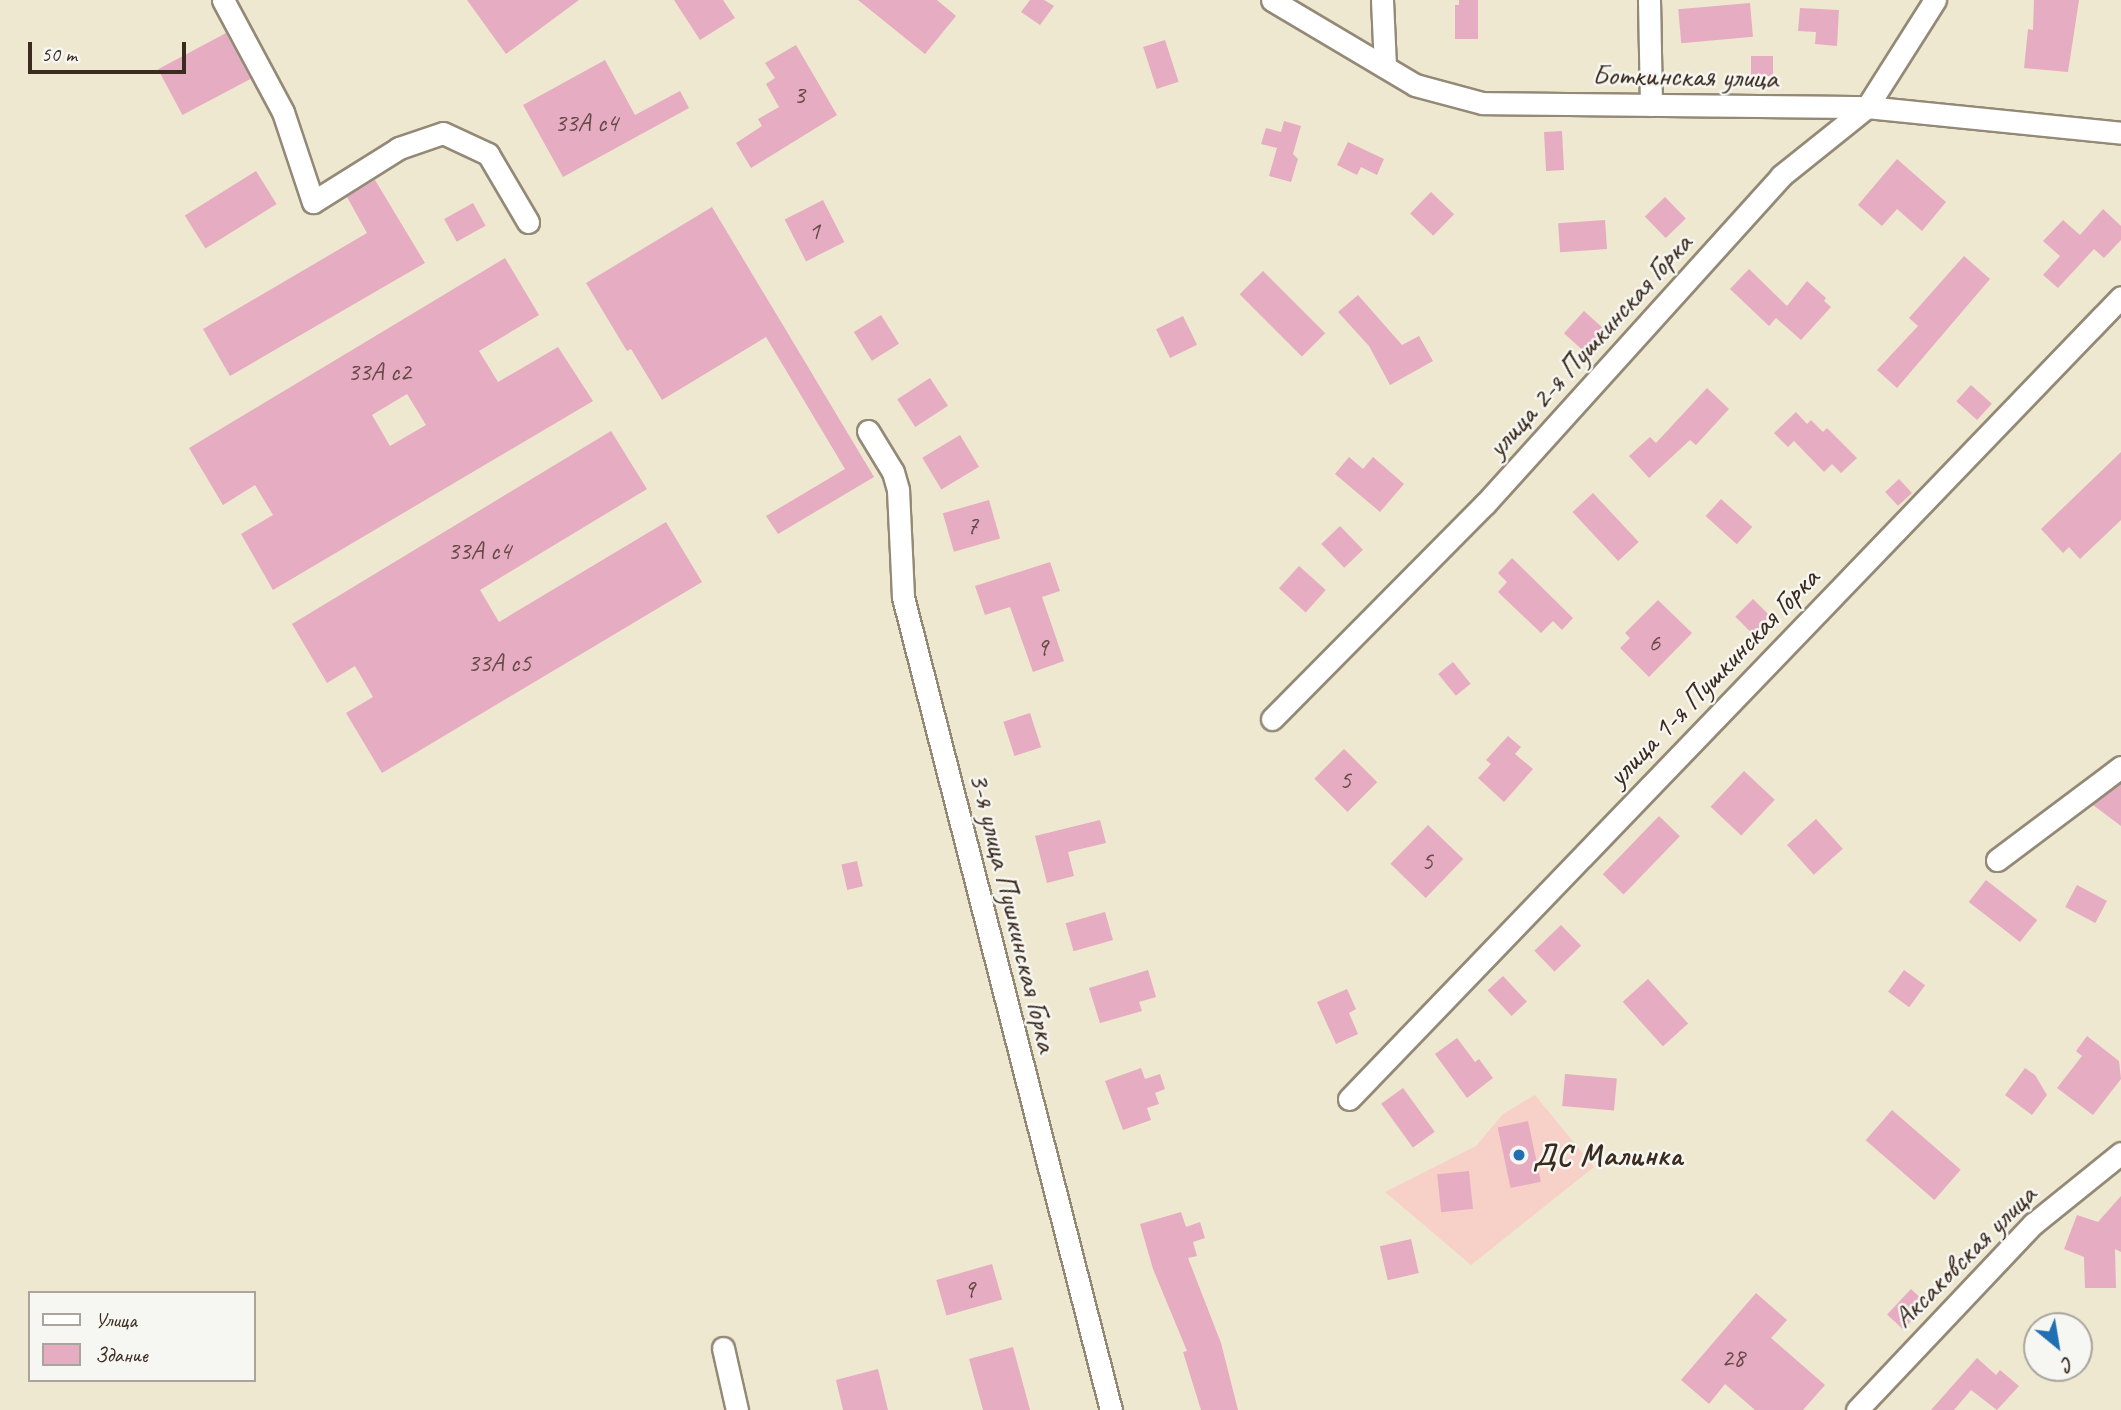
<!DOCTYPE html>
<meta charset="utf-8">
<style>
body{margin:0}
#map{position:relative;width:2121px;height:1410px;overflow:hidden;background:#eee8d0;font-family:Caveat,sans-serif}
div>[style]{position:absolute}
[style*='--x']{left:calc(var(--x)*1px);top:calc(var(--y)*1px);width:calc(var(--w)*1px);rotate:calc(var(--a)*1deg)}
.built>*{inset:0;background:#f7d1c8}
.building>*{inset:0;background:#e6acc2;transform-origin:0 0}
.roads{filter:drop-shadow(2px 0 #948977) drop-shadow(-2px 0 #948977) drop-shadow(0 2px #948977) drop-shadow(0 -2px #948977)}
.minor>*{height:21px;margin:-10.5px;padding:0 10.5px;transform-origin:10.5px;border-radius:10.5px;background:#fff}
.dots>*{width:19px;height:19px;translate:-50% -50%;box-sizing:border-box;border:4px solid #f6f6f2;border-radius:50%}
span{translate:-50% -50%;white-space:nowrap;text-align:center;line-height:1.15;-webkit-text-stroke:5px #f6f6f2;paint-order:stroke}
.number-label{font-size:26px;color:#664a47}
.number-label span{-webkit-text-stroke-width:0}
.street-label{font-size:30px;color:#3b2a1e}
.poi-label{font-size:30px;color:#3b2a1e;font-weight:700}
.left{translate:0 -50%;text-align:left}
.legend{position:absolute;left:28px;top:1291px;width:228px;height:91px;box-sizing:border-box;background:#f6f6f2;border:2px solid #aba49d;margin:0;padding:9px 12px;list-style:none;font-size:21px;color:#3b2a1e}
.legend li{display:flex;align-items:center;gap:14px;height:35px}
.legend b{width:35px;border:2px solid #aba49d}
.north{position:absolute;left:2023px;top:1312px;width:70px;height:70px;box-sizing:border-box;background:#f6f6f2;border:2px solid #aba49d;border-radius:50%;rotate:150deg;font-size:19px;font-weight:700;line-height:28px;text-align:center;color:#3b2a1e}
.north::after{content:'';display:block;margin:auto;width:24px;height:32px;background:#1f6fb2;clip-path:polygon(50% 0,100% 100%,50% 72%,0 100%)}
.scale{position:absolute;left:28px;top:42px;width:158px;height:32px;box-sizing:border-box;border:4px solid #3b2a1e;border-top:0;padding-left:9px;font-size:21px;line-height:24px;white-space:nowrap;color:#3b2a1e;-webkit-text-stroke:5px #f6f6f2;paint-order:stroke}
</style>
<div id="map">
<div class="built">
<div style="clip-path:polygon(1535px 1095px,1594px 1167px,1471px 1265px,1385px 1192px,1476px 1146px,1503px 1114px)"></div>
</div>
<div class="building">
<div style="clip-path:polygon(467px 0,579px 0,506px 54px)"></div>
<div style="clip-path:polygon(674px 0,723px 0,735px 18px,700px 40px)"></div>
<div style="clip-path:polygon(858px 0,937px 0,956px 16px,925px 54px)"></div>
<div style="clip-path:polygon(1030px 0,1044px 0,1054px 6px,1040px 25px,1021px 12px)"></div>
<div style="clip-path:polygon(1459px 0,1478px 0,1478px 39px,1455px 39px,1455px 5px,1459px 5px)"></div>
<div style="clip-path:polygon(2034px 0,2079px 0,2068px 72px,2024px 68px,2028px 29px,2033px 30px)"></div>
<div style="left:1750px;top:3px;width:34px;height:72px;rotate:85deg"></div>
<div style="clip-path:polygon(1800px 8px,1839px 10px,1837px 46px,1815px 44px,1816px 32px,1798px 31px)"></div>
<div style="left:226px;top:33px;width:52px;height:77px;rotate:62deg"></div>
<div style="left:1165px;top:40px;width:44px;height:23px;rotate:72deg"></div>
<div style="clip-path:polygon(796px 45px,837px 115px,751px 168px,736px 143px,762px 126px,758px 119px,779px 107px,766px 84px,775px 78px,765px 63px)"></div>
<div style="left:1751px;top:56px;width:22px;height:20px"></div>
<div style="clip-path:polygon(605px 60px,635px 115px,680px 91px,689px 108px,563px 177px,523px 105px)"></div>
<div style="clip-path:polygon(1284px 121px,1301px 126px,1293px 154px,1298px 159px,1291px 182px,1269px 176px,1277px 148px,1261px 144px,1266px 128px,1281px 132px)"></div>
<div style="left:1562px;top:131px;width:39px;height:18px;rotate:87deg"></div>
<div style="clip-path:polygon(1348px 142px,1384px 159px,1377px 175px,1361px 167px,1357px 175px,1337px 165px)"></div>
<div style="clip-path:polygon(1897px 159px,1946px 202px,1922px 231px,1897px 209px,1882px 226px,1858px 205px)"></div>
<div style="left:256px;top:171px;width:39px;height:84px;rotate:58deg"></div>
<div style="clip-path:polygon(375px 180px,425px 263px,230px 376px,203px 329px,367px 233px,347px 197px)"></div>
<div style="left:1431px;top:192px;width:32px;height:30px;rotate:44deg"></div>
<div style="left:1665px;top:197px;width:30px;height:28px;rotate:46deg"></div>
<div style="left:823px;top:200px;width:47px;height:43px;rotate:63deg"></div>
<div style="left:473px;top:203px;width:26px;height:33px;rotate:61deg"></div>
<div style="clip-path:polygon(712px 207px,874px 477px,778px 534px,766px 516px,845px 469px,766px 337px,662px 400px,631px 349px,627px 351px,586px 283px)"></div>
<div style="clip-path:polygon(2103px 209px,2121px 226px,2121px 240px,2104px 258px,2094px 249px,2058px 288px,2043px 275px,2060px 256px,2043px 241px,2063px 220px,2080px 235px)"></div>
<div style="left:1605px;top:220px;width:29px;height:47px;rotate:86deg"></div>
<div style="clip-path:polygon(1964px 256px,1990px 279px,1897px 388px,1877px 370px,1918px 326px,1909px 318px)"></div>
<div style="clip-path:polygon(evenodd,505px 258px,539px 315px,479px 351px,498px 382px,558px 347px,593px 401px,273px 590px,241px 534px,273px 515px,255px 485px,223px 505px,189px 448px,505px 258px,407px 394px,426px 425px,390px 446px,372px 415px,407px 394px)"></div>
<div style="clip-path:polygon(1749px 269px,1787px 306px,1807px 281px,1826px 298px,1824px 301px,1831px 307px,1801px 340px,1776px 318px,1769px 326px,1730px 289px)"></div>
<div style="left:1263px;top:271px;width:88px;height:33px;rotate:45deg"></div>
<div style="clip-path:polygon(1358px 295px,1402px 345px,1419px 336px,1433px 361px,1390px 385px,1369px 346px,1338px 312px)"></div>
<div style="left:1584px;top:311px;width:28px;height:30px;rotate:42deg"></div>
<div style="left:881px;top:315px;width:34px;height:32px;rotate:58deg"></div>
<div style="left:1183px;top:316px;width:32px;height:30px;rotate:64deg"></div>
<div style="left:930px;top:378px;width:33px;height:39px;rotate:57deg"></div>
<div style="left:1971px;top:385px;width:28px;height:22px;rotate:42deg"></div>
<div style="clip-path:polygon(1707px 388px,1729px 409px,1696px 445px,1690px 440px,1649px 478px,1629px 456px,1650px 437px,1656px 443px)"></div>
<div style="clip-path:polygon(1796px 412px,1807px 424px,1811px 420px,1823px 432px,1827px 428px,1857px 458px,1841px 473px,1832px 464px,1824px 472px,1794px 441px,1788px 447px,1774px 433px)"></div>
<div style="clip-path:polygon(611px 431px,647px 489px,480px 590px,499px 622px,666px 522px,702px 582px,382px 773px,346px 713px,373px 697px,355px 666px,327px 683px,292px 624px)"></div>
<div style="left:960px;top:435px;width:37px;height:44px;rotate:59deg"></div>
<div style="clip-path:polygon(2121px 452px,2121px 520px,2080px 559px,2069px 547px,2063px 553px,2041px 529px)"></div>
<div style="clip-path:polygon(1349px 457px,1363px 469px,1373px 457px,1404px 484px,1380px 512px,1335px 474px)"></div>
<div style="left:1899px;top:479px;width:19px;height:19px;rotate:47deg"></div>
<div style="left:1593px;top:493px;width:67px;height:28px;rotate:47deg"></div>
<div style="left:1721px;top:499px;width:42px;height:23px;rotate:42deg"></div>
<div style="left:989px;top:500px;width:40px;height:48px;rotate:74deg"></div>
<div style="left:1340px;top:526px;width:33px;height:26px;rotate:46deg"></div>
<div style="clip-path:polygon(1512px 558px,1573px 618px,1562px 630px,1553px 621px,1541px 633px,1498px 592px,1507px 582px,1498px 573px)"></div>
<div style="clip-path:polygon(1050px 562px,1060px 591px,1042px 597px,1064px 661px,1033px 672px,1010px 607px,985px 615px,975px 586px)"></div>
<div style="left:1299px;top:566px;width:36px;height:30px;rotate:42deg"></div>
<div style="left:1753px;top:599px;width:27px;height:25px;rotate:45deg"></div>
<div style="clip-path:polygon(1658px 600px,1692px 633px,1649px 677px,1620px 648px,1630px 638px,1625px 633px)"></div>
<div style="left:1453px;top:662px;width:28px;height:19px;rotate:51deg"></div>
<div style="left:1030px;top:713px;width:36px;height:28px;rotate:72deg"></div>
<div style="clip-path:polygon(1508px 736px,1521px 747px,1515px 754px,1533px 769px,1504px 802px,1478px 778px,1491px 764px,1486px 760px)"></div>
<div style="left:1344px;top:749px;width:47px;height:42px;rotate:45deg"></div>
<div style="left:1744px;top:771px;width:42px;height:49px;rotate:43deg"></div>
<div style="clip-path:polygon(2121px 783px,2121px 826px,2093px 805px)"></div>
<div style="left:1659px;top:816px;width:29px;height:81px;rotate:44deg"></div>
<div style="left:1816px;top:819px;width:40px;height:39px;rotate:48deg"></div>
<div style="clip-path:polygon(1100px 820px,1106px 843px,1068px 852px,1074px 876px,1047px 883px,1035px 836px)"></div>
<div style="left:1428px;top:825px;width:49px;height:54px;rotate:44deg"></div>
<div style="left:857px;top:861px;width:26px;height:16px;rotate:77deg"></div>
<div style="left:1986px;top:880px;width:65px;height:28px;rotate:38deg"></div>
<div style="left:2077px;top:885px;width:34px;height:25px;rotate:28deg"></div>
<div style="left:1105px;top:912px;width:29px;height:41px;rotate:74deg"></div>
<div style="left:1561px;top:925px;width:29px;height:37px;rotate:46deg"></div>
<div style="clip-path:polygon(1148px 970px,1156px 997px,1139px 1002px,1142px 1011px,1100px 1023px,1089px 988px)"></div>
<div style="left:1904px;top:970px;width:26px;height:27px;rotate:36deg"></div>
<div style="left:1503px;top:976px;width:35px;height:21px;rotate:47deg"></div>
<div style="left:1648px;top:979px;width:60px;height:34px;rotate:48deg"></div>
<div style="clip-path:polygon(1347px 989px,1356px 1009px,1349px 1013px,1358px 1034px,1336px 1044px,1317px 1002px)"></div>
<div style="clip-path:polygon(2087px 1036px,2119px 1061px,2121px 1079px,2093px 1115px,2057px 1088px,2082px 1056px,2076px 1051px)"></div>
<div style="clip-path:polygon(1457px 1038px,1475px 1062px,1479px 1059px,1493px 1078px,1467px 1098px,1435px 1054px)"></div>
<div style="clip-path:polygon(1141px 1068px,1145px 1079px,1160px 1074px,1165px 1089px,1155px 1093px,1159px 1104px,1147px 1108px,1151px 1120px,1123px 1130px,1105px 1081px)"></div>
<div style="clip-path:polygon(2025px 1068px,2035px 1075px,2047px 1095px,2032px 1115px,2005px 1095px)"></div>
<div style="left:1565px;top:1074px;width:52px;height:32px;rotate:5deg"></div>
<div style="left:1403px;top:1088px;width:54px;height:27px;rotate:54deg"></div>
<div style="left:1892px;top:1110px;width:91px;height:40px;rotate:41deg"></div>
<div style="left:1528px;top:1121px;width:62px;height:31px;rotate:78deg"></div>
<div style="left:1469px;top:1171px;width:38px;height:32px;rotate:84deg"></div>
<div style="clip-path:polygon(2121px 1196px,2121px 1252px,2115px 1249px,2116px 1288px,2085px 1288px,2084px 1257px,2064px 1249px,2077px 1215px,2098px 1222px)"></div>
<div style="clip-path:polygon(1181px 1212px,1186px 1227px,1200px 1222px,1205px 1238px,1193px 1242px,1197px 1256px,1188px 1258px,1221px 1343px,1238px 1410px,1201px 1410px,1183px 1352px,1187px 1351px,1153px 1269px,1140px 1224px)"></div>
<div style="left:1411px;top:1239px;width:35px;height:32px;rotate:77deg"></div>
<div style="left:992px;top:1264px;width:37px;height:58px;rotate:74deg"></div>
<div style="left:1911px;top:1289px;width:22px;height:35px;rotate:43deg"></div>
<div style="clip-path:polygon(1756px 1293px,1787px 1320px,1771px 1338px,1825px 1385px,1803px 1410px,1755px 1410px,1725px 1384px,1709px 1404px,1681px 1380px)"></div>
<div style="clip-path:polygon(1013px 1347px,1030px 1410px,983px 1410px,969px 1359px)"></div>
<div style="clip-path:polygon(1977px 1358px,1996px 1375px,2000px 1370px,2019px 1386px,1997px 1410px,1971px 1390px,1954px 1410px,1931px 1410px)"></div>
<div style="clip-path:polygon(878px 1369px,888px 1410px,843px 1410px,836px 1380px)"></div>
</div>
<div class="roads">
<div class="minor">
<div style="--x:223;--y:0;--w:127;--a:61.8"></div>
<div style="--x:283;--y:112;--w:95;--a:71.6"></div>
<div style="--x:313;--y:202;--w:102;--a:-32.1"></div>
<div style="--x:399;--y:148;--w:46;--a:-18.8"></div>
<div style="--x:443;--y:133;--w:50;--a:25"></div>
<div style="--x:488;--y:154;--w:79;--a:59.5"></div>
<div style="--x:1272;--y:0;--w:166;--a:30.7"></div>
<div style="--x:1415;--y:85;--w:69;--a:15"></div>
<div style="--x:1482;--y:103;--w:385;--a:0.6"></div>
<div style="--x:1867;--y:107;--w:255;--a:5.8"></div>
<div style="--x:1382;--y:0;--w:67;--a:87.4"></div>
<div style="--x:1649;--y:0;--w:105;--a:88.9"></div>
<div style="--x:868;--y:431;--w:48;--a:58.6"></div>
<div style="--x:893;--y:472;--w:19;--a:74"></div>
<div style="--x:898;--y:490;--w:107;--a:87.3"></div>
<div style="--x:903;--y:597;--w:839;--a:75.65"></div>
<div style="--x:1272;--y:719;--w:303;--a:-45.3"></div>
<div style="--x:1485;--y:504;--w:442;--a:-47.9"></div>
<div style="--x:1781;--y:176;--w:110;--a:-38.7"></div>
<div style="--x:1867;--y:107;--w:127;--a:-57.6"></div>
<div style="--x:1997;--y:860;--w:155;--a:-36.9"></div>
<div style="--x:1349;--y:1099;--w:1113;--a:-46.09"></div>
<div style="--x:723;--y:1348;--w:64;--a:77.3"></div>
<div style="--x:1857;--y:1410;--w:256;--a:-46.6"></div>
<div style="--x:2033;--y:1224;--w:113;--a:-38.9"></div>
</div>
</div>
<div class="dots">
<div style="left:1519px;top:1155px;background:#1f6fb2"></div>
</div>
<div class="number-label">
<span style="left:799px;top:95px">3</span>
<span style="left:586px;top:123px">33А с4</span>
<span style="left:814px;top:231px">1</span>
<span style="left:379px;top:372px">33А с2</span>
<span style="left:972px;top:526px">7</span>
<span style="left:479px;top:551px">33А с4</span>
<span style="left:1654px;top:643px">6</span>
<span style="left:1042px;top:647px">9</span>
<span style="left:499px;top:663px">33А с5</span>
<span style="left:1345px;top:780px">5</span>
<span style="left:1427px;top:861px">5</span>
<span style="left:969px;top:1289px">9</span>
<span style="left:1733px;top:1358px">28</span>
</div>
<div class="street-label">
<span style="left:1685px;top:76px;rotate:1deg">Боткинская улица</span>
<span style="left:1589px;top:345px;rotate:-48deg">улица 2-я Пушкинская Горка</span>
<span style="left:1713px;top:677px;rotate:-46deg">улица 1-я Пушкинская Горка</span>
<span style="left:1014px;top:912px;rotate:76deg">3-я улица Пушкинская Горка</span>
<span style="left:1964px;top:1256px;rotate:-45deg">Аксаковская улица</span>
</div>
<div class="poi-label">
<span class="left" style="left:1533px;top:1155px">ДС Малинка</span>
</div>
<ul class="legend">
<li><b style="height:9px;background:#fff"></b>Улица</li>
<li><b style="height:19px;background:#e6acc2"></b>Здание</li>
</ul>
<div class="north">С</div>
<div class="scale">50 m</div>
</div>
